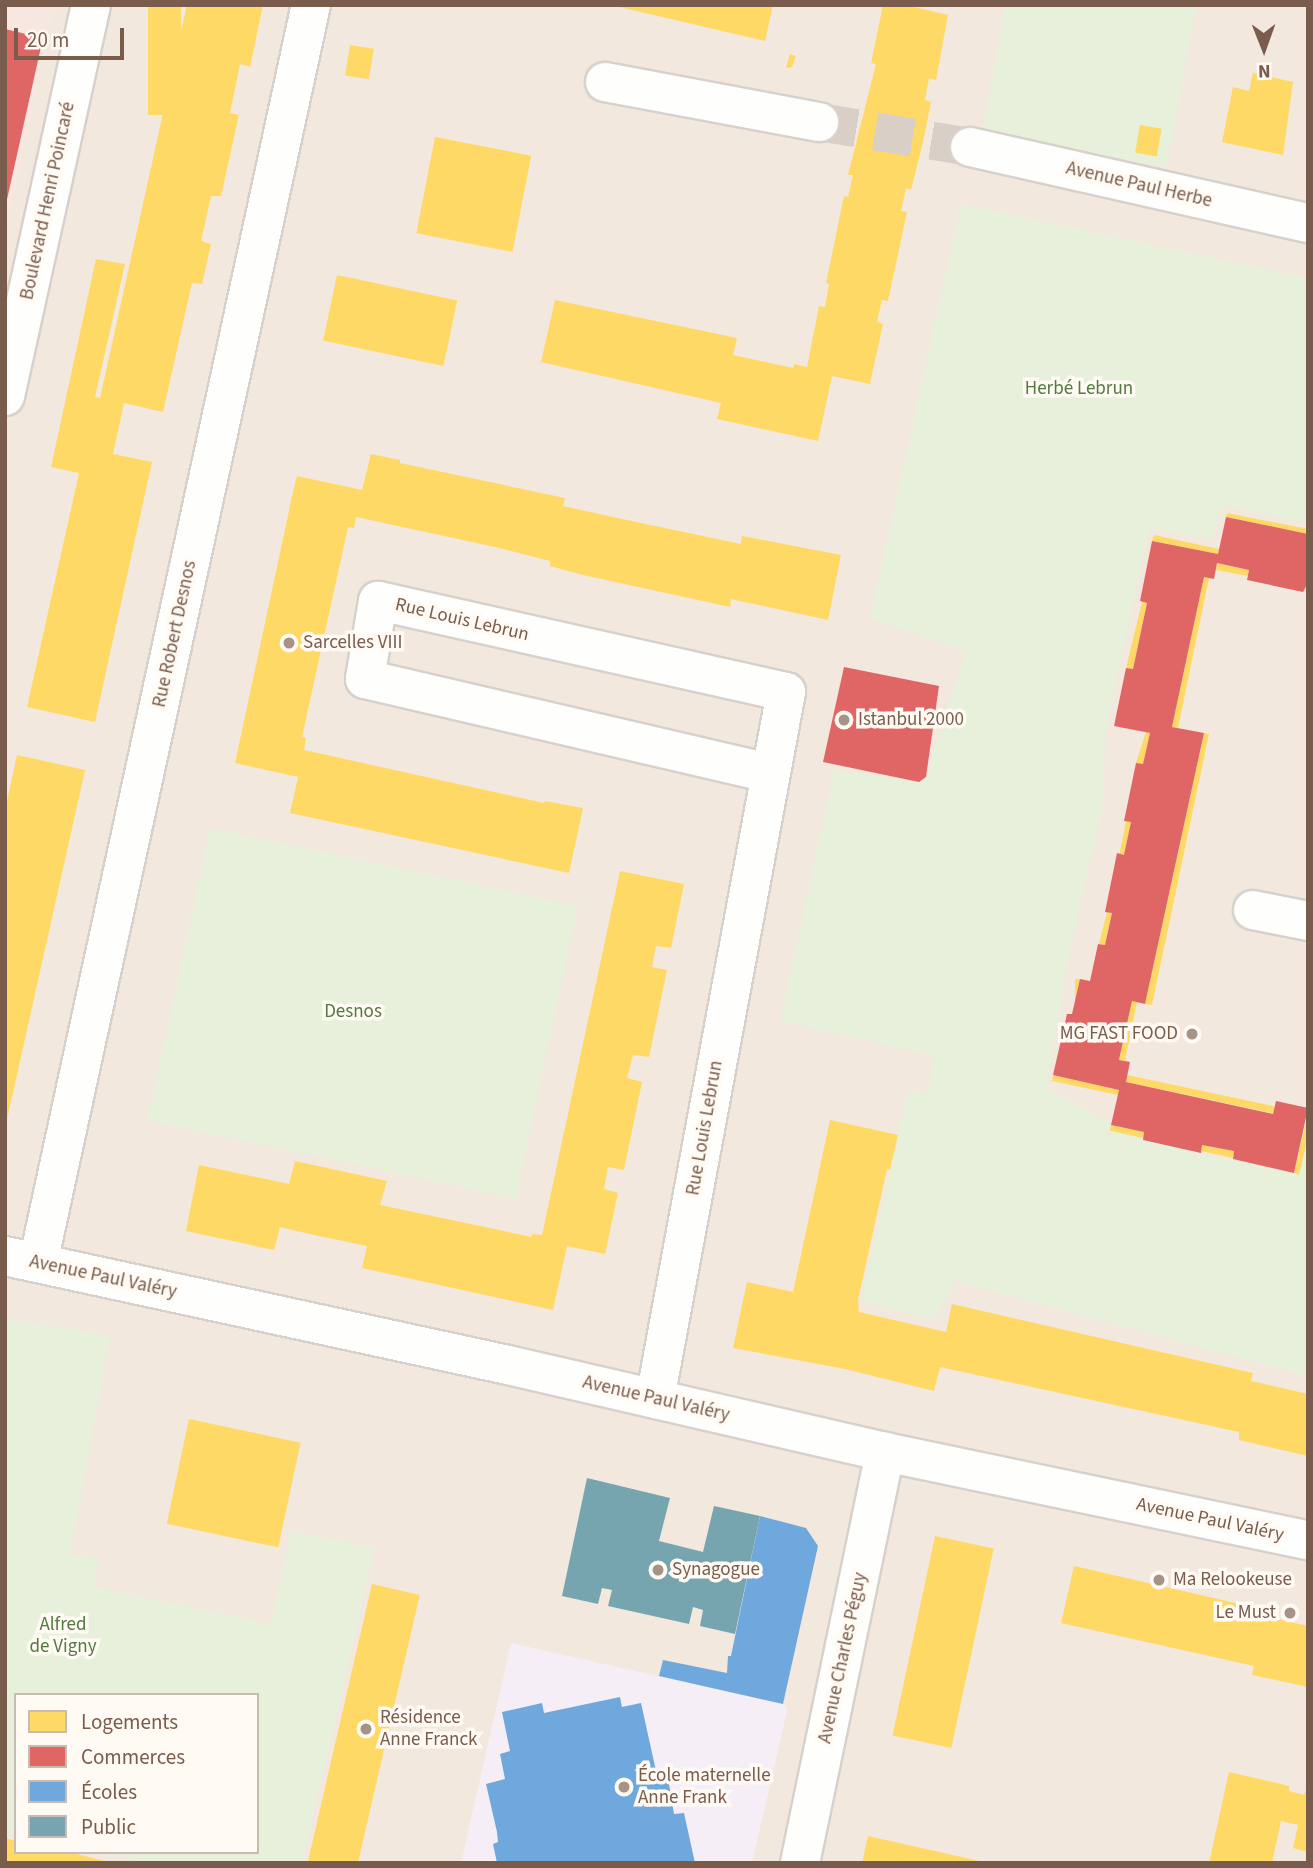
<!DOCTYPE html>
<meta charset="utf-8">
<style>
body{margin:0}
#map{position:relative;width:1313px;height:1868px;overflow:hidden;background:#f9f5f0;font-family:"Source Sans 3",sans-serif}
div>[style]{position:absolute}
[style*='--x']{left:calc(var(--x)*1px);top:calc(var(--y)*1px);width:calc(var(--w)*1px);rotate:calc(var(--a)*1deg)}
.residential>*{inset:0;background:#f2e8de}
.commercial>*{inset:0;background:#f6e8e1}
.education>*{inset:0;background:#f6eef6}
.green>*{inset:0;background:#e7f0db;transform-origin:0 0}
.homes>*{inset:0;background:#ffd966;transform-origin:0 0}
.shops>*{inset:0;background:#e06666}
.schools>*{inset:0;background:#6fa8dc}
.public>*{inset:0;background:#76a5af}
.minor-tunnel>*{height:38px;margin-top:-19px;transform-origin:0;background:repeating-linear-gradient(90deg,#d9cfc7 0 38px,transparent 0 57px)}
.roads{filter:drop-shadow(2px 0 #d7d1cb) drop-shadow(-2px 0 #d7d1cb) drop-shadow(0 2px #d7d1cb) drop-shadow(0 -2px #d7d1cb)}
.minor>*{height:38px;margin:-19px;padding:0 19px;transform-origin:19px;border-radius:19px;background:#fefefd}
.dots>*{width:19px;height:19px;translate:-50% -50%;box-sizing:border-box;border:4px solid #fffaf3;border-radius:50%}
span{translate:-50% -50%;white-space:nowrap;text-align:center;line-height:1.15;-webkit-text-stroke:7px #fffaf3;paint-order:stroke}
.street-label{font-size:19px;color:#7a5c4d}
.park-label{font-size:19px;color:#537a41}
.poi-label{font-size:19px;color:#7a5c4d}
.left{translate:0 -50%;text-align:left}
.right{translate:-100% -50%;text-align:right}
.frame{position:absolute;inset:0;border:7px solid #7a5c4d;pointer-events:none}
.legend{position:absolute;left:14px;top:1693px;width:245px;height:161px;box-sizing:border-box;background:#fffaf3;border:2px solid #cabbb1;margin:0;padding:9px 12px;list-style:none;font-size:21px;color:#7a5c4d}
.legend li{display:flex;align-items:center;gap:14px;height:35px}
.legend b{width:35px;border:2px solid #cabbb1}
.north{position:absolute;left:1229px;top:14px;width:70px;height:70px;-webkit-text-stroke:5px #fffaf3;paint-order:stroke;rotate:179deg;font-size:19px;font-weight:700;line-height:28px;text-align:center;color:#7a5c4d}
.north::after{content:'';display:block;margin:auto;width:24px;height:32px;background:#7a5c4d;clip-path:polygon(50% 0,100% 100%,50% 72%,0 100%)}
.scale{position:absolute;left:14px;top:28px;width:110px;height:32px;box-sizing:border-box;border:4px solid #7a5c4d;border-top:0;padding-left:9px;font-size:21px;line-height:24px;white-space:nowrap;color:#7a5c4d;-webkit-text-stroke:5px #fffaf3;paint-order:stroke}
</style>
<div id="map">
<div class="residential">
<div style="clip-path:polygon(evenodd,5px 5px,1308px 5px,1308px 1863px,5px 1863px,5px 5px,16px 1695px,257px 1695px,257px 1852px,16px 1852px,16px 1695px)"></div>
</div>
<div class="commercial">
<div style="clip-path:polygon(5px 5px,55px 5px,5px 237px)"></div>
</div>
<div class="education">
<div style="clip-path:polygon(511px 1643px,785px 1705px,787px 1711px,752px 1863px,461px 1863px)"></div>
</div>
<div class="green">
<div style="clip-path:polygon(1005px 5px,1196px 7px,1167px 167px,982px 133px)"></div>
<div style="clip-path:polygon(961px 204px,1308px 278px,1308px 523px,1222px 505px,1212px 539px,1149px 529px,1106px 728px,1102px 810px,1070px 949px,1046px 1089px,1143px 1140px,1299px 1175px,1308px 1137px,1308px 1376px,955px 1281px,934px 1320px,861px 1301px,907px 1092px,927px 1094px,934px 1056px,780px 1021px,834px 770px,919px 782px,926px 777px,966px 651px,870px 618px)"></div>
<div style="left:210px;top:828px;width:376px;height:299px;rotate:12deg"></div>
<div style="clip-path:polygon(5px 1318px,110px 1336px,70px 1554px,99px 1560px,94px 1587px,271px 1624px,291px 1531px,375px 1548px,302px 1863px,149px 1863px,100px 1852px,257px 1852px,257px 1695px,16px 1695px,16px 1834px,5px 1832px)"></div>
</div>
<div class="homes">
<div style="left:148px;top:5px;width:33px;height:110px"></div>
<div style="clip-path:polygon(187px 5px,263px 5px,250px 67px,240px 64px,230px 113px,239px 115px,221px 196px,211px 196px,201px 241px,211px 244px,202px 284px,192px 283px,163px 412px,124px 403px,113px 454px,152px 462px,95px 722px,27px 707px,79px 473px,51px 467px,96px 259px,125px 264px,95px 397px,100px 398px)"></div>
<div style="clip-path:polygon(611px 5px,773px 5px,765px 41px)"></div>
<div style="clip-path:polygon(883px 5px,906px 5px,948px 15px,936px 80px,929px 78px,925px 100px,931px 102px,923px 142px,911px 190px,906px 188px,901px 211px,907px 212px,888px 301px,882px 300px,877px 322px,883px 324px,870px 384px,832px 376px,818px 441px,717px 419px,721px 403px,541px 362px,555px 300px,737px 338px,733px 355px,793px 368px,794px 364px,807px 367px,819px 306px,825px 307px,829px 284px,826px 283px,844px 196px,848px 197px,853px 175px,848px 175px,876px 64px,871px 63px)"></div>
<div style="left:350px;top:45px;width:24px;height:31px;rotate:9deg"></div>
<div style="clip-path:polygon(790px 54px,796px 56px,792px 67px,786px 68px)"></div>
<div style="clip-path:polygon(1253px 73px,1293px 82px,1283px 155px,1222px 142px,1233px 87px,1249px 91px)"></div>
<div style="left:1140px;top:125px;width:22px;height:28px;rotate:10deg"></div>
<div style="left:435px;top:137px;width:98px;height:98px;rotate:11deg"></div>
<div style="left:337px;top:275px;width:123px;height:67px;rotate:12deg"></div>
<div style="clip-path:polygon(371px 454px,400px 460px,400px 463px,565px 498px,563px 506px,636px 522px,741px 544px,742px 536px,841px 555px,828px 620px,731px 599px,730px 607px,583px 575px,550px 566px,550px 561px,495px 547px,356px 517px,354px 528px,348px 527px,302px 737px,306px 738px,304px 750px,544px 803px,545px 801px,583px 808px,569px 873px,290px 813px,298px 777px,235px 763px,293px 492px,297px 476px,362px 490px)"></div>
<div style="clip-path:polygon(1227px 513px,1308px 529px,1308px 534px,1226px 517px)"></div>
<div style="clip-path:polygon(1154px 535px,1219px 549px,1218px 554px,1152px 541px)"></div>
<div style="clip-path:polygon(1217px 563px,1249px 570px,1248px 576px,1216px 570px)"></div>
<div style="clip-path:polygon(1204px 577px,1209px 578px,1178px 728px,1172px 727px)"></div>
<div style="clip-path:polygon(1142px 602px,1147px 603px,1133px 669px,1126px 668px)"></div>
<div style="clip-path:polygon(1146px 732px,1150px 733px,1143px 764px,1136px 763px)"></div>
<div style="clip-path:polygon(1204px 733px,1209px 734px,1152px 1005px,1145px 1004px)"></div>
<div style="clip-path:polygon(17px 755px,85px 770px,6px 1124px,5px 810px)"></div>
<div style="left:1126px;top:821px;width:5px;height:34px;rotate:11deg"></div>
<div style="clip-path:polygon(620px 871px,684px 884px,671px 948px,656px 946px,652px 967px,667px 970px,649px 1057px,633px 1055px,627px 1078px,642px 1082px,624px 1170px,608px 1167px,604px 1189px,618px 1193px,605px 1254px,567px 1246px,553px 1310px,362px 1268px,367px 1246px,314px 1235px,280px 1227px,274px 1250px,186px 1231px,199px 1165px,289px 1184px,295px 1161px,387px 1181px,380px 1205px,532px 1237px,532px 1234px,542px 1235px)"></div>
<div style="clip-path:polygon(1107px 912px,1112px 913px,1105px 945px,1099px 944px)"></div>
<div style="left:1075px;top:979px;width:5px;height:36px"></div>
<div style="clip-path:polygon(1132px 1001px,1137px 1002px,1125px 1061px,1119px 1060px)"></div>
<div style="clip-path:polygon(1053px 1075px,1119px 1090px,1118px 1095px,1052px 1081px)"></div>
<div style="left:1127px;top:1075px;width:151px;height:7px;rotate:12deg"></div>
<div style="clip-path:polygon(1307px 1118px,1308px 1137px,1299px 1175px,1294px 1173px)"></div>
<div style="clip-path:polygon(830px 1120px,898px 1135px,890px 1170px,887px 1169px,858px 1300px,859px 1312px,946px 1332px,952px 1304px,1253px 1373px,1251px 1381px,1308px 1394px,1308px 1456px,1239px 1440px,1239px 1432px,940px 1367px,934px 1391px,845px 1369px,733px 1348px,747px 1282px,793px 1292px)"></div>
<div style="left:1111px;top:1125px;width:34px;height:6px;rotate:12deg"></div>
<div style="clip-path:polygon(1202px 1145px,1234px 1151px,1233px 1158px,1201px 1151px)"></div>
<div style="left:189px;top:1419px;width:114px;height:107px;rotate:12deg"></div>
<div style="left:935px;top:1536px;width:60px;height:204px;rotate:12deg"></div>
<div style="clip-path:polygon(1074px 1566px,1266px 1610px,1264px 1616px,1308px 1626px,1308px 1687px,1252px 1675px,1254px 1666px,1061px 1623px)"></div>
<div style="left:372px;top:1584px;width:49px;height:286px;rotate:13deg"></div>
<div style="clip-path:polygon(1229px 1772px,1289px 1786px,1289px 1791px,1304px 1795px,1308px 1785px,1308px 1852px,1293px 1848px,1298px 1825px,1281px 1821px,1272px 1863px,1209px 1863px)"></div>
<div style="clip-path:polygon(868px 1836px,984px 1862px,984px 1863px,862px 1863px)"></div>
<div style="clip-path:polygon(5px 1838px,16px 1841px,16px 1852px,69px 1852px,112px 1863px,5px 1863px)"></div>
</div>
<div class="shops">
<div style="clip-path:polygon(5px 29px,43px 38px,6px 204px,5px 204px)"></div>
<div style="clip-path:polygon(1226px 517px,1308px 534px,1308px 583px,1303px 592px,1247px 580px,1249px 570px,1217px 563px,1214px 579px,1204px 577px,1172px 727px,1204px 733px,1145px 1004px,1132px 1001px,1119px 1060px,1130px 1062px,1126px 1082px,1273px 1114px,1276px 1101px,1308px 1108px,1294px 1173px,1233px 1159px,1234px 1151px,1202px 1145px,1201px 1153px,1143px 1140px,1144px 1132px,1111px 1125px,1119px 1090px,1053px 1075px,1067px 1014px,1072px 1014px,1080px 979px,1090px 981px,1098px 944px,1105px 945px,1112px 913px,1105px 912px,1117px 853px,1124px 855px,1131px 822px,1124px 821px,1136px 763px,1143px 764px,1150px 733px,1114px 726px,1126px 668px,1133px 669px,1147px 603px,1140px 601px,1152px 541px,1218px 554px)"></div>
<div style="clip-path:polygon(844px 667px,939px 686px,926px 777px,919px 782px,823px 762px)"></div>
</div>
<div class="schools">
<div style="clip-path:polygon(760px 1516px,806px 1528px,818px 1546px,783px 1704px,659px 1676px,663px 1660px,727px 1673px,728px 1656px,731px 1656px)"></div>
<div style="clip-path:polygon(620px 1697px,622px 1707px,641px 1703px,658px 1780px,668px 1778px,674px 1814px,684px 1813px,695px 1863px,497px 1863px,493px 1844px,498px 1842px,497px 1832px,486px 1784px,505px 1779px,500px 1754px,510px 1751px,502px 1712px,542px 1703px,544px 1713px)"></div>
</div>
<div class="public">
<div style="clip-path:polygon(587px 1478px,670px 1498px,659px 1541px,703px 1552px,714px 1506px,760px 1516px,735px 1634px,700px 1626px,703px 1610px,693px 1607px,689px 1624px,608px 1606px,612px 1590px,602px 1588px,598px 1604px,562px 1596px)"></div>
</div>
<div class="minor-tunnel">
<div style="--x:819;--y:122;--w:153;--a:9.4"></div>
</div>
<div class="roads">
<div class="minor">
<div style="--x:605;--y:82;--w:218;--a:10.6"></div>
<div style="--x:970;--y:147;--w:346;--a:12.7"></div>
<div style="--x:5;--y:396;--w:400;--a:-77.6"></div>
<div style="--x:1253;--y:910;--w:56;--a:11.3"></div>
<div style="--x:5;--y:1256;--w:515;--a:12.23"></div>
<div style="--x:508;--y:1365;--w:387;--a:13"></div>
<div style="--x:885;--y:1452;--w:432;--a:11.8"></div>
<div style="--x:38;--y:1263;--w:1287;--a:-77.76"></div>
<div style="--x:655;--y:1399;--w:719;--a:-79.5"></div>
<div style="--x:786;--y:692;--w:418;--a:-167.4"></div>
<div style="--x:378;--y:601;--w:79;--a:99.5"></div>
<div style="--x:365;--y:679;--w:416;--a:13.1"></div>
<div style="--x:800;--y:1863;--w:420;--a:-78.3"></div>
</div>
</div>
<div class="dots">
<div style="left:289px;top:643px;background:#a69286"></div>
<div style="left:844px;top:720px;background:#a69286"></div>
<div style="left:1192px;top:1034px;background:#a69286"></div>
<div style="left:658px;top:1570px;background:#a69286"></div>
<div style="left:1159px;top:1580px;background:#a69286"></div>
<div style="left:1290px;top:1613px;background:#a69286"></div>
<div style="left:366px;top:1729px;background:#a69286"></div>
<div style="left:624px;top:1787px;background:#a69286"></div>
</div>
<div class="street-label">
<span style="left:1139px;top:185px;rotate:13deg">Avenue Paul Herbe</span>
<span style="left:48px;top:201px;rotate:-78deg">Boulevard Henri Poincaré</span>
<span style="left:462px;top:620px;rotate:13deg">Rue Louis Lebrun</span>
<span style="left:175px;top:634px;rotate:-78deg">Rue Robert Desnos</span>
<span style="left:705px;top:1128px;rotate:-80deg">Rue Louis Lebrun</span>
<span style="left:103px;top:1277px;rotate:12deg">Avenue Paul Valéry</span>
<span style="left:656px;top:1399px;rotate:13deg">Avenue Paul Valéry</span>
<span style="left:1210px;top:1520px;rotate:12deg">Avenue Paul Valéry</span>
<span style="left:843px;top:1658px;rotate:-78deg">Avenue Charles Péguy</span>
</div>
<div class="park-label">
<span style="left:1079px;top:389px">Herbé Lebrun</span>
<span style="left:353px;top:1012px">Desnos</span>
<span style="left:63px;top:1636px">Alfred<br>de Vigny</span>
</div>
<div class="poi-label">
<span class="left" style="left:303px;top:643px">Sarcelles VIII</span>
<span class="left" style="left:858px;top:720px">Istanbul 2000</span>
<span class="right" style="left:1178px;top:1034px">MG FAST FOOD</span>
<span class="left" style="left:672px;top:1570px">Synagogue</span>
<span class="left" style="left:1173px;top:1580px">Ma Relookeuse</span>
<span class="right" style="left:1276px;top:1613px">Le Must</span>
<span class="left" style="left:380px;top:1729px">Résidence<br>Anne Franck</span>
<span class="left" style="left:638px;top:1787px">École maternelle<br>Anne Frank</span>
</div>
<div class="frame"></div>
<ul class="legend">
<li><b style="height:19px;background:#ffd966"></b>Logements</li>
<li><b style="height:19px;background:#e06666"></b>Commerces</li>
<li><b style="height:19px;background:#6fa8dc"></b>Écoles</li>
<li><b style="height:19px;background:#76a5af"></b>Public</li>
</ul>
<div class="north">N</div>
<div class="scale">20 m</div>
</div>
